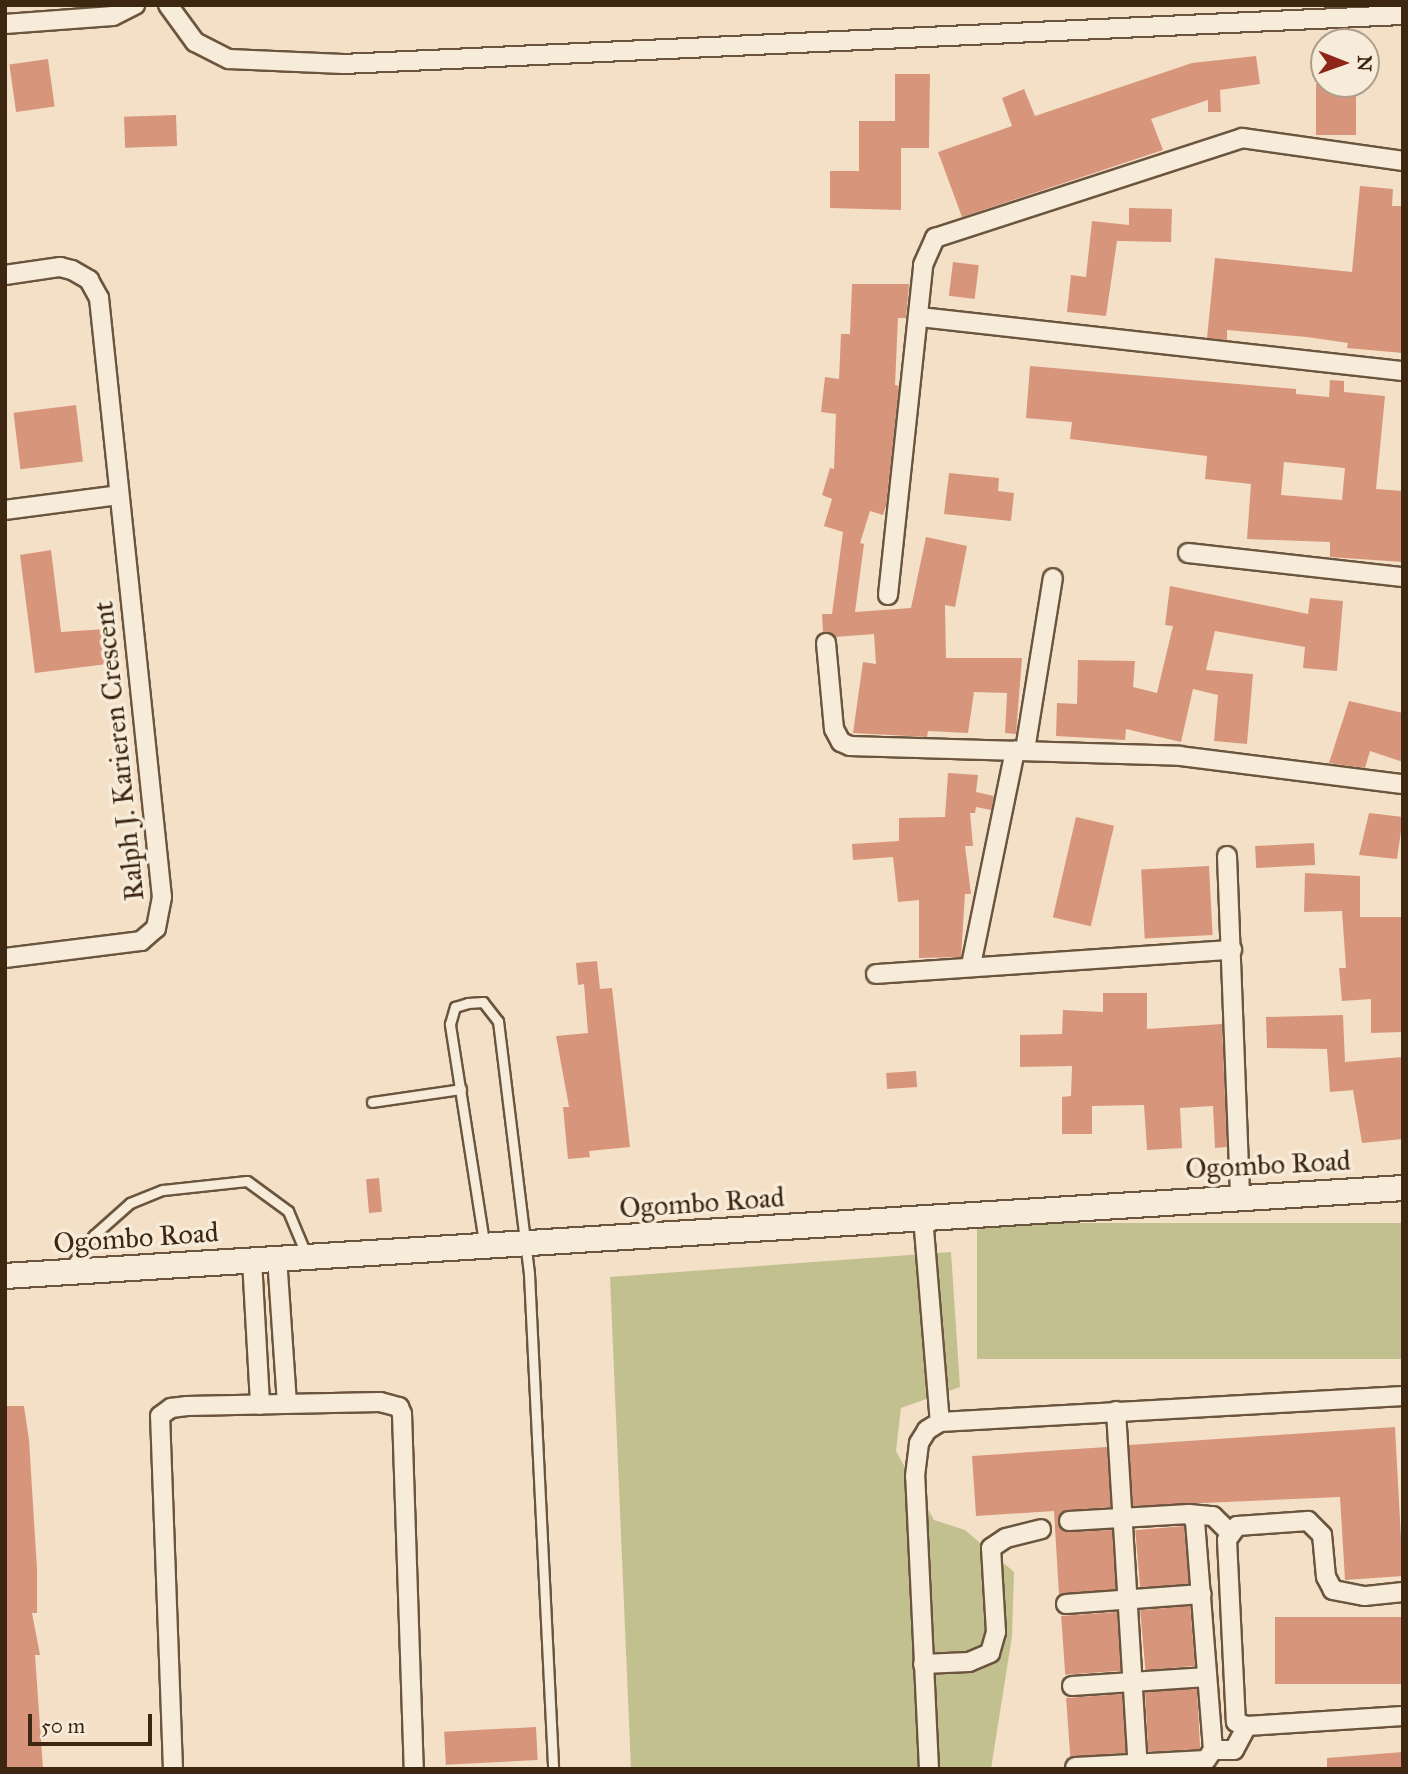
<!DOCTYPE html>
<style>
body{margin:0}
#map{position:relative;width:1408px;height:1774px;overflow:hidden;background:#f3e0c6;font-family:"IM FELL Great Primer",serif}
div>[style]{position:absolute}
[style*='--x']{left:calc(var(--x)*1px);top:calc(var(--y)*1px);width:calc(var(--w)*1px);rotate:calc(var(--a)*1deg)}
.green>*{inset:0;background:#c3c090;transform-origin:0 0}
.building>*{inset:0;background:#d7967c;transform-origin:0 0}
.roads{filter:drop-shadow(2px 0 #6b553e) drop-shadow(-2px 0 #6b553e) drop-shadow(0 2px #6b553e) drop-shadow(0 -2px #6b553e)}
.lane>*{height:9px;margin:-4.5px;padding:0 4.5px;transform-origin:4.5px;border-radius:4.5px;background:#f7ebda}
.street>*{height:18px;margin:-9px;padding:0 9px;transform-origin:9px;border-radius:9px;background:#f7ebda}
.secondary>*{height:24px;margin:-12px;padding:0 12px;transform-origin:12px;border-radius:12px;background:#f7ebda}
span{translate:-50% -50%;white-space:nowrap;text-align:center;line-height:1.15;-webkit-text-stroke:7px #f7ebda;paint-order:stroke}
.street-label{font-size:28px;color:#3e2711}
.frame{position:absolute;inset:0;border:7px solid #3e2711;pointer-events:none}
.north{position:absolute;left:1310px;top:28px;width:70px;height:70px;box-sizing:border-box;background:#f7ebda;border:2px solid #ad9d8a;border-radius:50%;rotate:91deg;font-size:19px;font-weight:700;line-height:28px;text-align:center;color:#3e2711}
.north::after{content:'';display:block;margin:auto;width:24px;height:32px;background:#8f2418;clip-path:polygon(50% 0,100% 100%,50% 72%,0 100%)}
.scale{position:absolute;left:28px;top:1714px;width:124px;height:32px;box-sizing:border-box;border:4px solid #3e2711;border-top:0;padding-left:9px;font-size:21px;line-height:24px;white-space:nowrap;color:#3e2711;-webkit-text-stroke:5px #f7ebda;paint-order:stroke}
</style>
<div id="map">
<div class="green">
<div style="left:1403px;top:1223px;width:136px;height:426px;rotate:90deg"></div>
<div style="clip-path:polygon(951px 1252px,960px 1387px,901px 1408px,896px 1451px,934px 1520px,965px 1530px,1014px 1572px,1012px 1636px,991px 1769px,631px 1769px,610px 1277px)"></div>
</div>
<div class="building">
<div style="clip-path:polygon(1256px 56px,1260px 84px,1220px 90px,1221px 112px,1208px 112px,1208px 100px,1151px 119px,1163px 150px,962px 217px,938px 152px,1012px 126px,1002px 98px,1024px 89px,1035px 116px,1192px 63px)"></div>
<div style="left:48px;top:59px;width:48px;height:39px;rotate:82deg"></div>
<div style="clip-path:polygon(895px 74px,930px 74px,929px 148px,901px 148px,901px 210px,830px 208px,830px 171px,859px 171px,859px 121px,895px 121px)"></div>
<div style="left:1316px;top:84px;width:40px;height:51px"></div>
<div style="left:176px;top:115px;width:31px;height:52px;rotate:88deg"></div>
<div style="clip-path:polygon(1360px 186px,1393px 189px,1392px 206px,1403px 206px,1403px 353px,1347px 348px,1348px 343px,1307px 337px,1227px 330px,1227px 340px,1207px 338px,1215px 258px,1352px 272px)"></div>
<div style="clip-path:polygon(1129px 208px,1172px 209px,1171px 242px,1117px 241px,1106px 316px,1067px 312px,1071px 275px,1086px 277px,1092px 221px,1129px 225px)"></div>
<div style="left:953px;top:262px;width:26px;height:34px;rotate:7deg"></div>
<div style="clip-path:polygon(852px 284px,909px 284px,906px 318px,898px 318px,895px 385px,899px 386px,886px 506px,883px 515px,870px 511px,860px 543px,864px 544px,855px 612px,911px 608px,926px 537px,967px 546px,955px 607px,945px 605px,946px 658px,1022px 658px,1016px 734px,1005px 733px,1007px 693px,974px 692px,968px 733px,928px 731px,927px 737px,853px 733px,863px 662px,876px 664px,874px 634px,835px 637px,823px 632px,822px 614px,832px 614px,843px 532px,824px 526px,832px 499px,822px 495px,830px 468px,834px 469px,836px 414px,821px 412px,825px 377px,839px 379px,841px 334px,850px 334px)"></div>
<div style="clip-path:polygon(evenodd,1030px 366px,1296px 389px,1296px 394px,1329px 397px,1330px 380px,1344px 381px,1344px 392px,1385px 396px,1376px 489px,1403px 491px,1403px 562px,1330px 557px,1330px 542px,1247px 539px,1251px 484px,1205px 479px,1207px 456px,1070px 439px,1072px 422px,1026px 418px,1030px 366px,1284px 462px,1345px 468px,1342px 500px,1281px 495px,1284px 462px)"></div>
<div style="left:76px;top:405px;width:57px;height:63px;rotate:83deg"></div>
<div style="clip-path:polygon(949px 473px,999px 478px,998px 491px,1014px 493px,1011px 521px,944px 514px)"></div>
<div style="clip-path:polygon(51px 550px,61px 632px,105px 629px,107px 664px,35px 673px,20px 555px)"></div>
<div style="clip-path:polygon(1170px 586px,1308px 614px,1310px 598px,1343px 601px,1337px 671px,1303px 668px,1305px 647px,1215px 631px,1206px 670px,1253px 674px,1247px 744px,1214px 741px,1218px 695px,1193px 689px,1181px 742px,1126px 729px,1125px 740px,1056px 736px,1057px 703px,1077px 704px,1078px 660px,1135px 661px,1133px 687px,1157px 693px,1173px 626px,1165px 625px)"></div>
<div style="clip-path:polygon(1349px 701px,1403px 713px,1403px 762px,1370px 751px,1365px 768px,1329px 763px)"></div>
<div style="clip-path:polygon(948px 773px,978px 775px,976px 792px,994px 796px,991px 810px,976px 807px,975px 813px,970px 813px,973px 846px,965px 846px,971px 894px,965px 894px,961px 957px,919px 958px,919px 900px,898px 902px,893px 857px,853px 860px,852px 844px,899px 841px,899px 818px,945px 817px)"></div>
<div style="clip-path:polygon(1369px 813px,1403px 817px,1397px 859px,1359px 855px)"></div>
<div style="left:1076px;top:817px;width:39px;height:103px;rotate:13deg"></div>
<div style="left:1314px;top:843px;width:22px;height:59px;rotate:87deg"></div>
<div style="left:1209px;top:866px;width:69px;height:68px;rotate:87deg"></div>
<div style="clip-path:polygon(1305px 873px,1360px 876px,1360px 917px,1403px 917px,1403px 1032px,1371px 1033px,1371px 999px,1342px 1001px,1339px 968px,1346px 968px,1342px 911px,1304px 912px)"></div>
<div style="clip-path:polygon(597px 961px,600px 989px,612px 988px,630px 1147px,589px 1151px,590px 1157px,568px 1159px,563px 1107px,569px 1107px,556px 1036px,588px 1033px,584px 984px,578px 985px,576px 963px)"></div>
<div style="clip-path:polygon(1103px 993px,1147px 993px,1147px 1029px,1222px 1024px,1227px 1147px,1215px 1148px,1213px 1106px,1180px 1108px,1182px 1148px,1147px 1150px,1144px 1105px,1092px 1106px,1092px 1134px,1062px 1134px,1062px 1097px,1071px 1096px,1072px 1066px,1020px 1067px,1020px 1035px,1062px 1034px,1063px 1010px,1103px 1012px)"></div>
<div style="clip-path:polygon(1343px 1015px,1345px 1062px,1403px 1057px,1403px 1139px,1362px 1143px,1353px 1090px,1330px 1092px,1327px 1049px,1267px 1048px,1266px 1017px)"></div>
<div style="left:916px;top:1071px;width:16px;height:30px;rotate:86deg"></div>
<div style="left:379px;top:1178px;width:34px;height:13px;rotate:85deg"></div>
<div style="clip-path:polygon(5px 1406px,24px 1406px,29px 1440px,37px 1569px,37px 1613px,32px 1613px,40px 1655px,35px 1655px,43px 1769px,5px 1769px)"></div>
<div style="clip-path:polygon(1395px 1427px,1403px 1576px,1345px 1580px,1340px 1497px,1133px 1506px,1129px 1445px)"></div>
<div style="clip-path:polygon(1107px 1447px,1111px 1507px,1068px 1510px,1058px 1522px,1069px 1532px,1112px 1530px,1116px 1589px,1059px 1595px,1054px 1511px,976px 1516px,972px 1456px)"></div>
<div style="left:1184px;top:1526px;width:58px;height:49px;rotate:85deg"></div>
<div style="left:1190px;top:1606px;width:60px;height:50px;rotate:85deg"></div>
<div style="left:1117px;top:1612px;width:59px;height:56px;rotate:86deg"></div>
<div style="left:1403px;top:1617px;width:67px;height:128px;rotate:90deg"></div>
<div style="left:1197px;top:1689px;width:60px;height:52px;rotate:87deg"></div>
<div style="left:1122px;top:1694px;width:59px;height:56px;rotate:86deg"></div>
<div style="left:536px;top:1727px;width:33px;height:92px;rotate:87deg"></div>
<div style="clip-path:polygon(1403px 1752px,1403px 1769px,1327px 1769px,1327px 1758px)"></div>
</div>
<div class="roads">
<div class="lane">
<div style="--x:372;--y:1102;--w:90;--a:-8.3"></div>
<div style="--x:484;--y:1242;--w:221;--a:-98.9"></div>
<div style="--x:450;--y:1024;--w:18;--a:-74"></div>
<div style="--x:455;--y:1007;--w:14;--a:-17"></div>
<div style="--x:468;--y:1003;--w:15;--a:-4"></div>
<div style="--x:483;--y:1002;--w:24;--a:52"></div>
<div style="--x:498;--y:1021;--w:255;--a:83"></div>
<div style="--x:529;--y:1274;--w:496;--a:87.2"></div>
<div style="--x:69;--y:1268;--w:41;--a:-52.9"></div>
<div style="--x:94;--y:1235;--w:48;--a:-41.6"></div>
<div style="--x:130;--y:1203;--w:35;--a:-22"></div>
<div style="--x:163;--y:1190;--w:84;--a:-6.1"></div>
<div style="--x:247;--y:1181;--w:51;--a:36.2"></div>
<div style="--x:288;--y:1211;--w:47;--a:67.3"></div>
</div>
<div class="street">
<div style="--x:168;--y:5;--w:46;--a:53.9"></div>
<div style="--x:195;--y:42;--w:38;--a:27"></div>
<div style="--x:229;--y:59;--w:114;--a:2.5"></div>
<div style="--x:343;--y:64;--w:1061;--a:-2.65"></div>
<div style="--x:5;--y:24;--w:108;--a:-4.2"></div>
<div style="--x:113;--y:16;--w:25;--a:-27"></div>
<div style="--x:5;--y:275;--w:56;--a:-8.3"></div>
<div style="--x:60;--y:267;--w:12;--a:14"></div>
<div style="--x:72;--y:270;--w:20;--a:30"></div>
<div style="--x:89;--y:280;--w:21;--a:61"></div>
<div style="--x:99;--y:298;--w:602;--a:84"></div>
<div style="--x:162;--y:897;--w:32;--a:101"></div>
<div style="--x:156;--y:928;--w:20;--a:139"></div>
<div style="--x:141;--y:941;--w:137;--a:172.9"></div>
<div style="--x:920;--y:317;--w:486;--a:6.4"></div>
<div style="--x:5;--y:510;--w:115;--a:-7.5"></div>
<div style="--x:1188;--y:553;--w:216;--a:6.4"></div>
<div style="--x:888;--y:595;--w:332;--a:-83.9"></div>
<div style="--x:923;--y:265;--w:30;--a:-66"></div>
<div style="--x:935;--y:238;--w:323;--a:-18"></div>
<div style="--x:1242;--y:138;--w:163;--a:8.1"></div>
<div style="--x:826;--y:643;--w:86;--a:84.7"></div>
<div style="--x:834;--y:729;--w:15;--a:62"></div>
<div style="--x:841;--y:742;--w:10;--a:24"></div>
<div style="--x:850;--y:746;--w:330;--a:1.7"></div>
<div style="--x:1180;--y:756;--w:225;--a:7.2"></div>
<div style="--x:1025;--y:750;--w:174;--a:-80.8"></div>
<div style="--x:1227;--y:856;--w:340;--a:87.8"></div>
<div style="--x:971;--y:965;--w:219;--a:-78.4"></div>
<div style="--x:876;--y:974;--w:357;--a:-3.9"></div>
<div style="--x:923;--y:1217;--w:206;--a:85.3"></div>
<div style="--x:277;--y:1257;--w:147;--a:86.1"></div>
<div style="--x:252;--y:1260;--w:145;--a:86.8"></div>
<div style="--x:1116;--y:1411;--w:359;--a:86.5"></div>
<div style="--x:1189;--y:1514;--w:24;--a:5"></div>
<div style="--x:1213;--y:1516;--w:24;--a:45"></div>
<div style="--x:1069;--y:1521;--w:120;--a:-3.3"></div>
<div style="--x:1189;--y:1514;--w:9;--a:49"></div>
<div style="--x:1195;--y:1521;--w:230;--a:85.5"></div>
<div style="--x:1213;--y:1750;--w:12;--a:125"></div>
<div style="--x:1206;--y:1760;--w:131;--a:176.9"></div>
<div style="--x:1403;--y:1592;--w:39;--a:174"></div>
<div style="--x:1364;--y:1596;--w:32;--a:-169"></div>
<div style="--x:1333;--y:1590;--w:15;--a:-118"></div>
<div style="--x:1326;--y:1577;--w:42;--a:-95.4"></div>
<div style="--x:1322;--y:1535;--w:20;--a:-135"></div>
<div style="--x:1308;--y:1521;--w:71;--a:176"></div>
<div style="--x:1237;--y:1526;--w:17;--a:126"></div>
<div style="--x:1227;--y:1540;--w:182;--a:87.2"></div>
<div style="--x:1236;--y:1722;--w:12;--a:20"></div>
<div style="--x:1247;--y:1726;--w:156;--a:-3.7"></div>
<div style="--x:1066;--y:1604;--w:136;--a:-4.2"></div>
<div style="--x:923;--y:1664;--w:46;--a:-2.5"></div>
<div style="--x:969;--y:1662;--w:23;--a:-23"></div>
<div style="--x:990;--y:1653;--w:22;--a:-74"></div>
<div style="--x:996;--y:1632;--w:84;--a:-93.4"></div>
<div style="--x:991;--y:1548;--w:18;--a:-34"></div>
<div style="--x:1006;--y:1538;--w:36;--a:-14"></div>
<div style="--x:1072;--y:1686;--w:135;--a:-3.8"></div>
<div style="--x:1213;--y:1750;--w:21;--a:0"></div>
<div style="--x:1234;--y:1750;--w:27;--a:-62"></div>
<div style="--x:173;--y:1769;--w:353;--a:-92.1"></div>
<div style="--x:160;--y:1416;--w:14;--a:-36"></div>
<div style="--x:171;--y:1408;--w:16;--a:-7"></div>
<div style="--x:187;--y:1406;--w:193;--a:-1.2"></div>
<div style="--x:380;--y:1402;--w:20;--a:15"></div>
<div style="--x:399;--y:1407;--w:8;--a:67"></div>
<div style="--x:402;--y:1414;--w:355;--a:88.1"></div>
<div style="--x:929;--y:1769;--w:293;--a:-92.7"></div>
<div style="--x:915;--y:1476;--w:33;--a:-83"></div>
<div style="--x:919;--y:1443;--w:15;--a:-58"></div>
<div style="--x:927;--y:1430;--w:15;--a:-32"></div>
<div style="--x:940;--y:1422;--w:464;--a:-3.2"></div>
</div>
<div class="secondary">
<div style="--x:5;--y:1276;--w:1401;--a:-3.6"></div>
</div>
</div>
<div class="street-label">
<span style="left:119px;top:751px;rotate:-96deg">Ralph J. Karieren Crescent</span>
<span style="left:1268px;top:1165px;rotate:-3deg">Ogombo Road</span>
<span style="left:702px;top:1203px;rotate:-4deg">Ogombo Road</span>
<span style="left:136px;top:1238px;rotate:-4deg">Ogombo Road</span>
</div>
<div class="frame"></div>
<div class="north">N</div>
<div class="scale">50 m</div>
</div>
